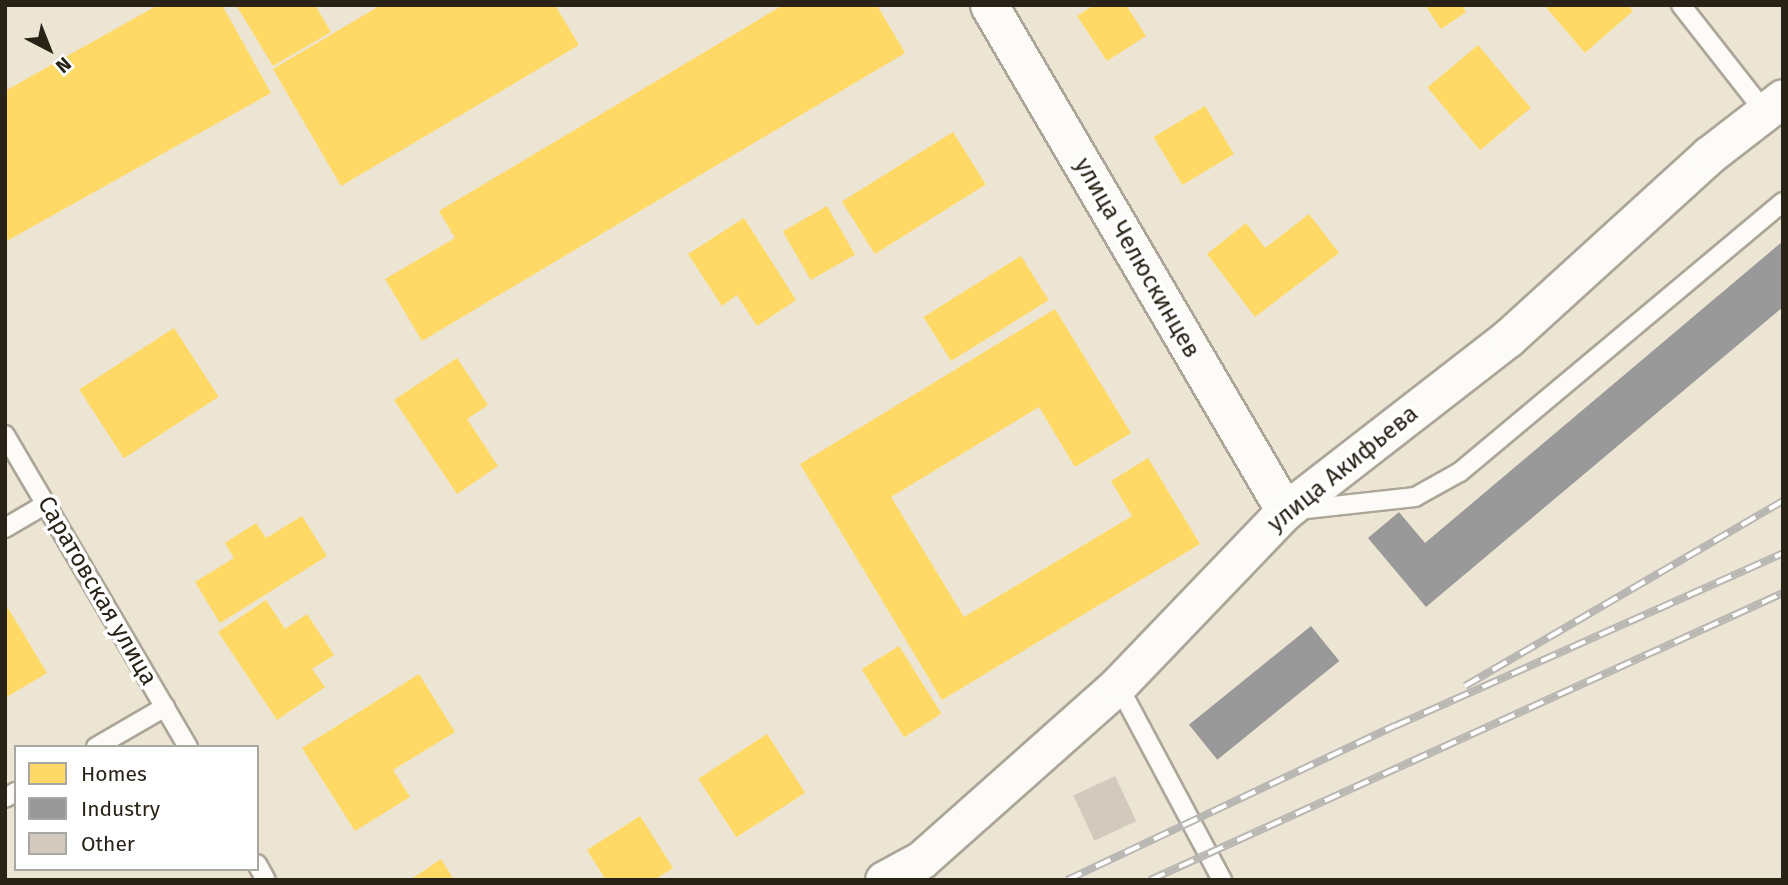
<!DOCTYPE html>
<meta charset="utf-8">
<style>
body{margin:0}
#map{position:relative;width:1788px;height:885px;overflow:hidden;background:#ede5d3;font-family:"Fira Sans",sans-serif}
div>[style]{position:absolute}
[style*='--x']{left:calc(var(--x)*1px);top:calc(var(--y)*1px);width:calc(var(--w)*1px);rotate:calc(var(--a)*1deg)}
.homes>*{inset:0;background:#ffd966;transform-origin:0 0}
.industry>*{inset:0;background:#999;transform-origin:0 0}
.building>*{inset:0;background:#d2cbbd;transform-origin:0 0}
.roads{filter:drop-shadow(2px 0 #aca698) drop-shadow(-2px 0 #aca698) drop-shadow(0 2px #aca698) drop-shadow(0 -2px #aca698)}
.service>*{height:18px;margin:-9px;padding:0 9px;transform-origin:9px;border-radius:9px;background:#fcfbf8}
.minor>*{height:37px;margin:-18.5px;padding:0 18.5px;transform-origin:18.5px;border-radius:18.5px;background:#fcfbf8}
.rail>*{height:8px;margin-top:-4px;transform-origin:0;background:repeating-linear-gradient(90deg,#fff 0 16px,#b9b7b3 0 32px);box-sizing:border-box;border-block:2px solid #b9b7b3}
span{translate:-50% -50%;white-space:nowrap;text-align:center;line-height:1.15;-webkit-text-stroke:7px #fff;paint-order:stroke}
.street-label{font-size:24px;color:#292317}
.frame{position:absolute;inset:0;border:7px solid #292317;pointer-events:none}
.legend{position:absolute;left:14px;top:745px;width:245px;height:126px;box-sizing:border-box;background:#fff;border:2px solid #a9a7a2;margin:0;padding:9px 12px;list-style:none;font-size:21px;color:#292317}
.legend li{display:flex;align-items:center;gap:14px;height:35px}
.legend b{width:35px;border:2px solid #a9a7a2}
.north{position:absolute;left:14px;top:14px;width:70px;height:70px;-webkit-text-stroke:5px #fff;paint-order:stroke;rotate:138deg;font-size:19px;font-weight:700;line-height:28px;text-align:center;color:#292317}
.north::after{content:'';display:block;margin:auto;width:24px;height:32px;background:#292317;clip-path:polygon(50% 0,100% 100%,50% 72%,0 100%)}
</style>
<div id="map">
<div class="homes">
<div style="clip-path:polygon(158px 5px,222px 5px,271px 93px,5px 242px,5px 91px)"></div>
<div style="clip-path:polygon(236px 5px,315px 5px,331px 32px,273px 66px)"></div>
<div style="clip-path:polygon(381px 5px,555px 5px,579px 45px,341px 186px,273px 69px)"></div>
<div style="clip-path:polygon(783px 5px,877px 5px,905px 53px,422px 341px,385px 279px,455px 238px,439px 211px)"></div>
<div style="clip-path:polygon(1094px 5px,1126px 5px,1146px 36px,1107px 61px,1077px 16px)"></div>
<div style="clip-path:polygon(1425px 5px,1462px 5px,1466px 12px,1441px 29px)"></div>
<div style="clip-path:polygon(1544px 5px,1628px 5px,1633px 11px,1585px 53px)"></div>
<div style="left:1478px;top:45px;width:82px;height:66px;rotate:50deg"></div>
<div style="left:1205px;top:106px;width:56px;height:60px;rotate:59deg"></div>
<div style="left:953px;top:132px;width:62px;height:131px;rotate:58deg"></div>
<div style="left:827px;top:206px;width:56px;height:51px;rotate:60deg"></div>
<div style="clip-path:polygon(1309px 214px,1339px 253px,1255px 317px,1207px 254px,1246px 223px,1265px 248px)"></div>
<div style="clip-path:polygon(744px 218px,796px 300px,757px 326px,737px 295px,722px 306px,688px 254px)"></div>
<div style="left:1021px;top:256px;width:52px;height:115px;rotate:58deg"></div>
<div style="clip-path:polygon(1055px 309px,1131px 433px,1075px 467px,1039px 407px,891px 497px,964px 617px,1132px 516px,1111px 481px,1148px 458px,1200px 544px,942px 700px,800px 464px)"></div>
<div style="left:174px;top:328px;width:82px;height:113px;rotate:57deg"></div>
<div style="clip-path:polygon(457px 358px,488px 405px,467px 419px,498px 466px,457px 494px,394px 400px)"></div>
<div style="clip-path:polygon(302px 516px,327px 556px,220px 623px,195px 582px,234px 558px,225px 543px,256px 523px,266px 538px)"></div>
<div style="clip-path:polygon(266px 600px,285px 629px,307px 614px,334px 655px,312px 669px,325px 687px,277px 720px,218px 632px)"></div>
<div style="clip-path:polygon(8px 608px,47px 673px,5px 698px,5px 609px)"></div>
<div style="left:899px;top:646px;width:80px;height:44px;rotate:58deg"></div>
<div style="clip-path:polygon(419px 674px,455px 732px,393px 770px,410px 797px,355px 831px,302px 748px)"></div>
<div style="left:767px;top:734px;width:70px;height:82px;rotate:57deg"></div>
<div style="clip-path:polygon(640px 816px,673px 868px,654px 880px,606px 880px,587px 850px)"></div>
<div style="clip-path:polygon(441px 859px,454px 880px,410px 880px)"></div>
</div>
<div class="industry">
<div style="clip-path:polygon(1783px 241px,1783px 307px,1426px 607px,1368px 538px,1399px 512px,1425px 543px)"></div>
<div style="left:1311px;top:626px;width:45px;height:157px;rotate:51deg"></div>
</div>
<div class="building">
<div style="left:1115px;top:776px;width:50px;height:46px;rotate:65deg"></div>
</div>
<div class="roads">
<div class="service">
<div style="--x:1681;--y:5;--w:136;--a:51.9"></div>
<div style="--x:5;--y:435;--w:362;--a:59.6"></div>
<div style="--x:1297;--y:510;--w:119;--a:-6.3"></div>
<div style="--x:1415;--y:497;--w:51;--a:-29.1"></div>
<div style="--x:1460;--y:472;--w:421;--a:-39.9"></div>
<div style="--x:5;--y:528;--w:48;--a:-30.3"></div>
<div style="--x:1118;--y:685;--w:221;--a:61.9"></div>
<div style="--x:96;--y:747;--w:80;--a:-30.1"></div>
<div style="--x:5;--y:798;--w:13;--a:-29"></div>
<div style="--x:257;--y:864;--w:18;--a:61"></div>
</div>
<div class="minor">
<div style="--x:989;--y:5;--w:586;--a:59.67"></div>
<div style="--x:884;--y:880;--w:42;--a:-28.4"></div>
<div style="--x:921;--y:860;--w:264;--a:-41.6"></div>
<div style="--x:1118;--y:685;--w:241;--a:-46.2"></div>
<div style="--x:1285;--y:511;--w:282;--a:-37.8"></div>
<div style="--x:1508;--y:338;--w:272;--a:-42.3"></div>
<div style="--x:1709;--y:155;--w:93;--a:-37.6"></div>
</div>
</div>
<div class="rail">
<div style="--x:1465;--y:686;--w:368;--a:-30.2"></div>
<div style="--x:1067;--y:880;--w:362;--a:-25.2"></div>
<div style="--x:1395;--y:726;--w:425;--a:-24"></div>
<div style="--x:1150;--y:880;--w:695;--a:-24.39"></div>
</div>
<div class="street-label">
<span style="left:1137px;top:258px;rotate:60deg">улица Челюскинцев</span>
<span style="left:1343px;top:469px;rotate:-39deg">улица Акифьева</span>
<span style="left:97px;top:591px;rotate:60deg">Саратовская улица</span>
</div>
<div class="frame"></div>
<ul class="legend">
<li><b style="height:19px;background:#ffd966"></b>Homes</li>
<li><b style="height:19px;background:#999"></b>Industry</li>
<li><b style="height:19px;background:#d2cbbd"></b>Other</li>
</ul>
<div class="north">N</div>
</div>
